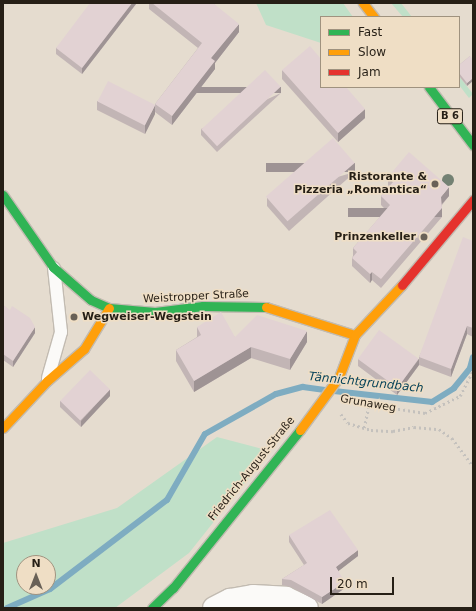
<!DOCTYPE html>
<meta charset="utf-8">
<style>
body{margin:0}
#map{position:relative;width:476px;height:611px;overflow:hidden;background:#e5dccf;font-family:"DejaVu Sans",sans-serif}
div>[style]{position:absolute}
[style*='--x']{left:calc(var(--x)*1px);top:calc(var(--y)*1px);width:calc(var(--w)*1px);rotate:calc(var(--a)*1deg)}
.green>*{inset:0;background:#c0e0c8}
.stream>*{height:6px;margin:-3px;padding:0 3px;transform-origin:3px;border-radius:3px;background:#7eacc1}
.path>*{height:2.5px;margin-top:-1.25px;transform-origin:0;background:repeating-linear-gradient(90deg,#c4c1bd 0 2px,transparent 0 5px)}
.roads{filter:drop-shadow(1px 0 #c2bbb1) drop-shadow(-1px 0 #c2bbb1) drop-shadow(0 1px #c2bbb1) drop-shadow(0 -1px #c2bbb1)}
.lane>*{height:12px;margin:-6px;padding:0 6px;transform-origin:6px;border-radius:6px;background:#fbfaf8}
.street>*{height:22px;margin:-11px;padding:0 11px;transform-origin:11px;border-radius:11px;background:#fbfaf8}
.fast>*{height:9px;margin:-4.5px;padding:0 4.5px;transform-origin:4.5px;border-radius:4.5px;background:#30b455}
.slow>*{height:9px;margin:-4.5px;padding:0 4.5px;transform-origin:4.5px;border-radius:4.5px;background:#ff9f0a}
.jam>*{height:9px;margin:-4.5px;padding:0 4.5px;transform-origin:4.5px;border-radius:4.5px;background:#e5322d}
.trees>*{width:12px;height:12px;margin:-6px;border-radius:50%;background:#738173}
.wall>*{inset:0;background:#c2b5b5}
.shaded-wall>*{inset:0;background:#9e9394;transform-origin:0 0}
.building>*{inset:0;background:#e2d2d3;transform-origin:0 0}
.dots>*{width:11px;height:11px;translate:-50% -50%;box-sizing:border-box;border:2px solid #efdec5;border-radius:50%}
span{translate:-50% -50%;white-space:nowrap;text-align:center;line-height:1.15;-webkit-text-stroke:3px #efdec5;paint-order:stroke}
.shield-label span{padding:1px 3px;background:#efdec5;border:1px solid;border-radius:3px;-webkit-text-stroke-width:0}
.shield-label{font-size:10px;color:#261f16;font-weight:700}
.poi-label{font-size:11px;color:#261f16;font-weight:700}
.right{translate:-100% -50%;text-align:right}
.left{translate:0 -50%;text-align:left}
.street-label{font-size:11px;color:#261f16}
.water-label{font-size:12px;color:#003f57;font-style:italic}
.frame{position:absolute;inset:0;border:4px solid #261f16;pointer-events:none}
.legend{position:absolute;left:320px;top:16px;width:140px;height:72px;box-sizing:border-box;background:#efdec5;border:1px solid #9f927f;margin:0;padding:5px 7px;list-style:none;font-size:12px;color:#261f16}
.legend li{display:flex;align-items:center;gap:8px;height:20px}
.legend b{width:20px;border:1px solid #9f927f}
.north{position:absolute;left:16px;top:555px;width:40px;height:40px;box-sizing:border-box;background:#efdec5;border:1px solid #9f927f;border-radius:50%;rotate:0deg;font-size:11px;font-weight:700;line-height:16px;text-align:center;color:#261f16}
.north::after{content:'';display:block;margin:auto;width:14px;height:18px;background:#696157;clip-path:polygon(50% 0,100% 100%,50% 72%,0 100%)}
.scale{position:absolute;left:330px;top:577px;width:64px;height:18px;box-sizing:border-box;border:2px solid #261f16;border-top:0;padding-left:5px;font-size:12px;line-height:14px;white-space:nowrap;color:#261f16;-webkit-text-stroke:3px #efdec5;paint-order:stroke}
</style>
<div id="map">
<div class="green">
<div style="clip-path:polygon(256px 3px,343px 3px,353px 17px,321px 17px,321px 43px,266px 25px)"></div>
<div style="clip-path:polygon(391px 3px,401px 3px,412px 17px,403px 17px)"></div>
<div style="clip-path:polygon(459px 76px,473px 94px,469px 98px,459px 85px)"></div>
<div style="clip-path:polygon(evenodd,217px 437px,270px 451px,189px 553px,115px 608px,3px 608px,3px 543px,117px 508px,217px 437px,24px 563px,48px 563px,48px 587px,24px 587px,24px 563px)"></div>
</div>
<div class="stream">
<div style="--x:334;--y:391;--w:99;--a:6.4"></div>
<div style="--x:432;--y:402;--w:26;--a:-32"></div>
<div style="--x:454;--y:388;--w:26;--a:-51"></div>
<div style="--x:470;--y:368;--w:11;--a:-75"></div>
<div style="--x:7;--y:608;--w:47;--a:-23.8"></div>
<div style="--x:50;--y:589;--w:147;--a:-37.3"></div>
<div style="--x:167;--y:500;--w:76;--a:-60.1"></div>
<div style="--x:205;--y:434;--w:81;--a:-29.4"></div>
<div style="--x:276;--y:394;--w:28;--a:-15"></div>
<div style="--x:303;--y:387;--w:22;--a:8"></div>
</div>
<div class="path">
<div style="--x:349;--y:401;--w:77;--a:9"></div>
<div style="--x:425;--y:413;--w:39;--a:-26"></div>
<div style="--x:460;--y:396;--w:28;--a:-63"></div>
<div style="--x:341;--y:414;--w:11;--a:52"></div>
<div style="--x:348;--y:423;--w:24;--a:17"></div>
<div style="--x:371;--y:430;--w:22;--a:3"></div>
<div style="--x:393;--y:431;--w:21;--a:-11"></div>
<div style="--x:414;--y:427;--w:25;--a:5"></div>
<div style="--x:439;--y:429;--w:16;--a:35"></div>
<div style="--x:452;--y:438;--w:35;--a:53"></div>
<div style="--x:364;--y:428;--w:24;--a:-78"></div>
</div>
<div class="roads">
<div class="lane">
<div style="--x:48;--y:378;--w:48;--a:-74.2"></div>
<div style="--x:61;--y:332;--w:64;--a:-96.2"></div>
</div>
<div class="street">
<div style="--x:214;--y:608;--w:18;--a:-27"></div>
<div style="--x:230;--y:600;--w:23;--a:-10"></div>
<div style="--x:253;--y:596;--w:33;--a:3"></div>
<div style="--x:286;--y:598;--w:23;--a:25"></div>
</div>
<div class="fast">
<div style="--x:429;--y:87;--w:73;--a:52.8"></div>
<div style="--x:3;--y:195;--w:88;--a:55.2"></div>
<div style="--x:53;--y:267;--w:50;--a:41"></div>
<div style="--x:91;--y:300;--w:20;--a:24"></div>
<div style="--x:109;--y:308;--w:46;--a:5"></div>
<div style="--x:155;--y:312;--w:48;--a:-7.1"></div>
<div style="--x:203;--y:306;--w:63;--a:0.9"></div>
<div style="--x:152;--y:608;--w:29;--a:-44"></div>
<div style="--x:173;--y:588;--w:203;--a:-51.2"></div>
</div>
<div class="slow">
<div style="--x:363;--y:3;--w:18;--a:52"></div>
<div style="--x:266;--y:307;--w:93;--a:17.5"></div>
<div style="--x:3;--y:428;--w:64;--a:-46.9"></div>
<div style="--x:47;--y:381;--w:49;--a:-40.9"></div>
<div style="--x:84;--y:349;--w:48;--a:-58.6"></div>
<div style="--x:300;--y:430;--w:66;--a:-53.7"></div>
<div style="--x:339;--y:377;--w:45;--a:-69.1"></div>
<div style="--x:355;--y:335;--w:69;--a:-46.8"></div>
</div>
<div class="jam">
<div style="--x:402;--y:285;--w:111;--a:-50.1"></div>
</div>
</div>
<div class="trees">
<div style="left:448px;top:180px"></div>
</div>
<div class="wall">
<div style="clip-path:polygon(136px 3px,136px 4px,82px 74px,56px 54px,56px 48px)"></div>
<div style="clip-path:polygon(149px 3px,213px 3px,239px 32px,215px 63px,215px 69px,172px 125px,155px 112px,155px 104px,198px 48px,149px 9px)"></div>
<div style="clip-path:polygon(470px 56px,467px 86px,459px 76px,459px 65px)"></div>
<div style="clip-path:polygon(282px 70px,365px 118px,338px 142px,282px 79px)"></div>
<div style="clip-path:polygon(281px 93px,217px 152px,201px 135px,201px 129px)"></div>
<div style="clip-path:polygon(97px 101px,155px 114px,145px 134px,97px 110px)"></div>
<div style="clip-path:polygon(355px 172px,289px 231px,267px 206px,267px 197px)"></div>
<div style="clip-path:polygon(388px 177px,449px 196px,442px 205px,442px 217px,381px 288px,372px 280px,370px 283px,352px 266px,352px 258px,353px 256px,353px 248px,386px 210px,381px 205px,381px 196px,389px 187px,388px 186px)"></div>
<div style="clip-path:polygon(473px 241px,473px 337px,467px 334px,451px 377px,419px 365px,397px 395px,358px 366px,358px 359px,419px 359px,419px 357px)"></div>
<div style="clip-path:polygon(3px 305px,35px 333px,13px 367px,3px 360px)"></div>
<div style="clip-path:polygon(197px 327px,235px 337px,307px 342px,290px 370px,251px 358px,194px 392px,176px 361px,176px 350px,197px 337px)"></div>
<div style="clip-path:polygon(110px 396px,81px 427px,60px 407px,60px 401px)"></div>
<div style="clip-path:polygon(289px 535px,358px 556px,338px 571px,345px 588px,322px 604px,291px 587px,282px 585px,282px 579px,304px 565px,289px 542px)"></div>
</div>
<div class="shaded-wall">
<div style="clip-path:polygon(132px 3px,136px 3px,136px 4px,82px 74px,82px 68px)"></div>
<div style="clip-path:polygon(239px 24px,239px 32px,215px 63px,215px 69px,172px 125px,172px 116px,211px 58px)"></div>
<div style="clip-path:polygon(473px 78px,473px 81px,467px 86px,467px 83px)"></div>
<div style="left:281px;top:87px;width:6px;height:87px;rotate:90deg"></div>
<div style="clip-path:polygon(155px 105px,155px 114px,145px 134px,145px 125px)"></div>
<div style="clip-path:polygon(365px 109px,365px 118px,338px 142px,338px 133px)"></div>
<div style="left:355px;top:163px;width:9px;height:89px;rotate:90deg"></div>
<div style="clip-path:polygon(449px 187px,449px 196px,441px 205px,441px 197px)"></div>
<div style="left:442px;top:208px;width:9px;height:94px;rotate:90deg"></div>
<div style="clip-path:polygon(372px 272px,372px 280px,370px 283px,370px 274px)"></div>
<div style="clip-path:polygon(467px 326px,467px 334px,451px 377px,451px 369px)"></div>
<div style="clip-path:polygon(35px 327px,35px 333px,13px 367px,13px 361px)"></div>
<div style="clip-path:polygon(307px 331px,307px 342px,290px 370px,290px 359px)"></div>
<div style="clip-path:polygon(251px 347px,251px 358px,194px 392px,194px 381px)"></div>
<div style="clip-path:polygon(419px 359px,419px 365px,397px 395px,397px 388px)"></div>
<div style="clip-path:polygon(110px 389px,110px 396px,81px 427px,81px 421px)"></div>
<div style="clip-path:polygon(358px 550px,358px 556px,336px 573px,336px 567px)"></div>
<div style="clip-path:polygon(345px 582px,345px 588px,322px 604px,322px 597px)"></div>
</div>
<div class="building">
<div style="clip-path:polygon(90px 3px,132px 3px,82px 68px,56px 48px)"></div>
<div style="clip-path:polygon(152px 3px,213px 3px,239px 24px,211px 58px,215px 61px,172px 116px,155px 104px,202px 43px)"></div>
<div style="clip-path:polygon(310px 46px,321px 59px,321px 87px,346px 87px,365px 109px,338px 133px,282px 70px)"></div>
<div style="clip-path:polygon(470px 56px,473px 60px,473px 78px,467px 83px,459px 73px,459px 65px)"></div>
<div style="left:265px;top:70px;width:23px;height:87px;rotate:47deg"></div>
<div style="left:108px;top:81px;width:53px;height:23px;rotate:27deg"></div>
<div style="left:333px;top:138px;width:33px;height:89px;rotate:49deg"></div>
<div style="clip-path:polygon(409px 152px,449px 187px,441px 197px,442px 208px,381px 279px,372px 272px,370px 274px,352px 258px,357px 252px,353px 248px,390px 205px,381px 196px,393px 182px,388px 177px)"></div>
<div style="clip-path:polygon(463px 237px,473px 241px,473px 328px,467px 326px,451px 369px,419px 357px)"></div>
<div style="clip-path:polygon(3px 305px,10px 310px,12px 306px,30px 318px,35px 327px,13px 361px,3px 354px)"></div>
<div style="clip-path:polygon(221px 312px,235px 337px,257px 315px,307px 331px,290px 359px,251px 347px,194px 381px,176px 350px,201px 335px,197px 327px)"></div>
<div style="left:379px;top:330px;width:49px;height:36px;rotate:36deg"></div>
<div style="left:90px;top:370px;width:28px;height:43px;rotate:44deg"></div>
<div style="clip-path:polygon(330px 510px,358px 550px,336px 567px,345px 582px,322px 597px,291px 580px,282px 579px,307px 563px,289px 535px)"></div>
</div>
<div class="dots">
<div style="left:435px;top:184px;background:#696157"></div>
<div style="left:424px;top:237px;background:#696157"></div>
<div style="left:74px;top:317px;background:#696157"></div>
</div>
<div class="shield-label">
<span style="left:450px;top:116px">B 6</span>
</div>
<div class="poi-label">
<span class="right" style="left:427px;top:184px">Ristorante &amp;<br>Pizzeria „Romantica“</span>
<span class="right" style="left:416px;top:237px">Prinzenkeller</span>
<span class="left" style="left:82px;top:317px">Wegweiser-Wegstein</span>
</div>
<div class="street-label">
<span style="left:196px;top:297px;rotate:-3deg">Weistropper Straße</span>
<span style="left:368px;top:404px;rotate:10deg">Grunaweg</span>
<span style="left:252px;top:469px;rotate:-51deg">Friedrich-August-Straße</span>
</div>
<div class="water-label">
<span style="left:366px;top:383px;rotate:6deg">Tännichtgrundbach</span>
</div>
<div class="frame"></div>
<ul class="legend">
<li><b style="height:5px;background:#30b455"></b>Fast</li>
<li><b style="height:5px;background:#ff9f0a"></b>Slow</li>
<li><b style="height:5px;background:#e5322d"></b>Jam</li>
</ul>
<div class="north">N</div>
<div class="scale">20 m</div>
</div>
